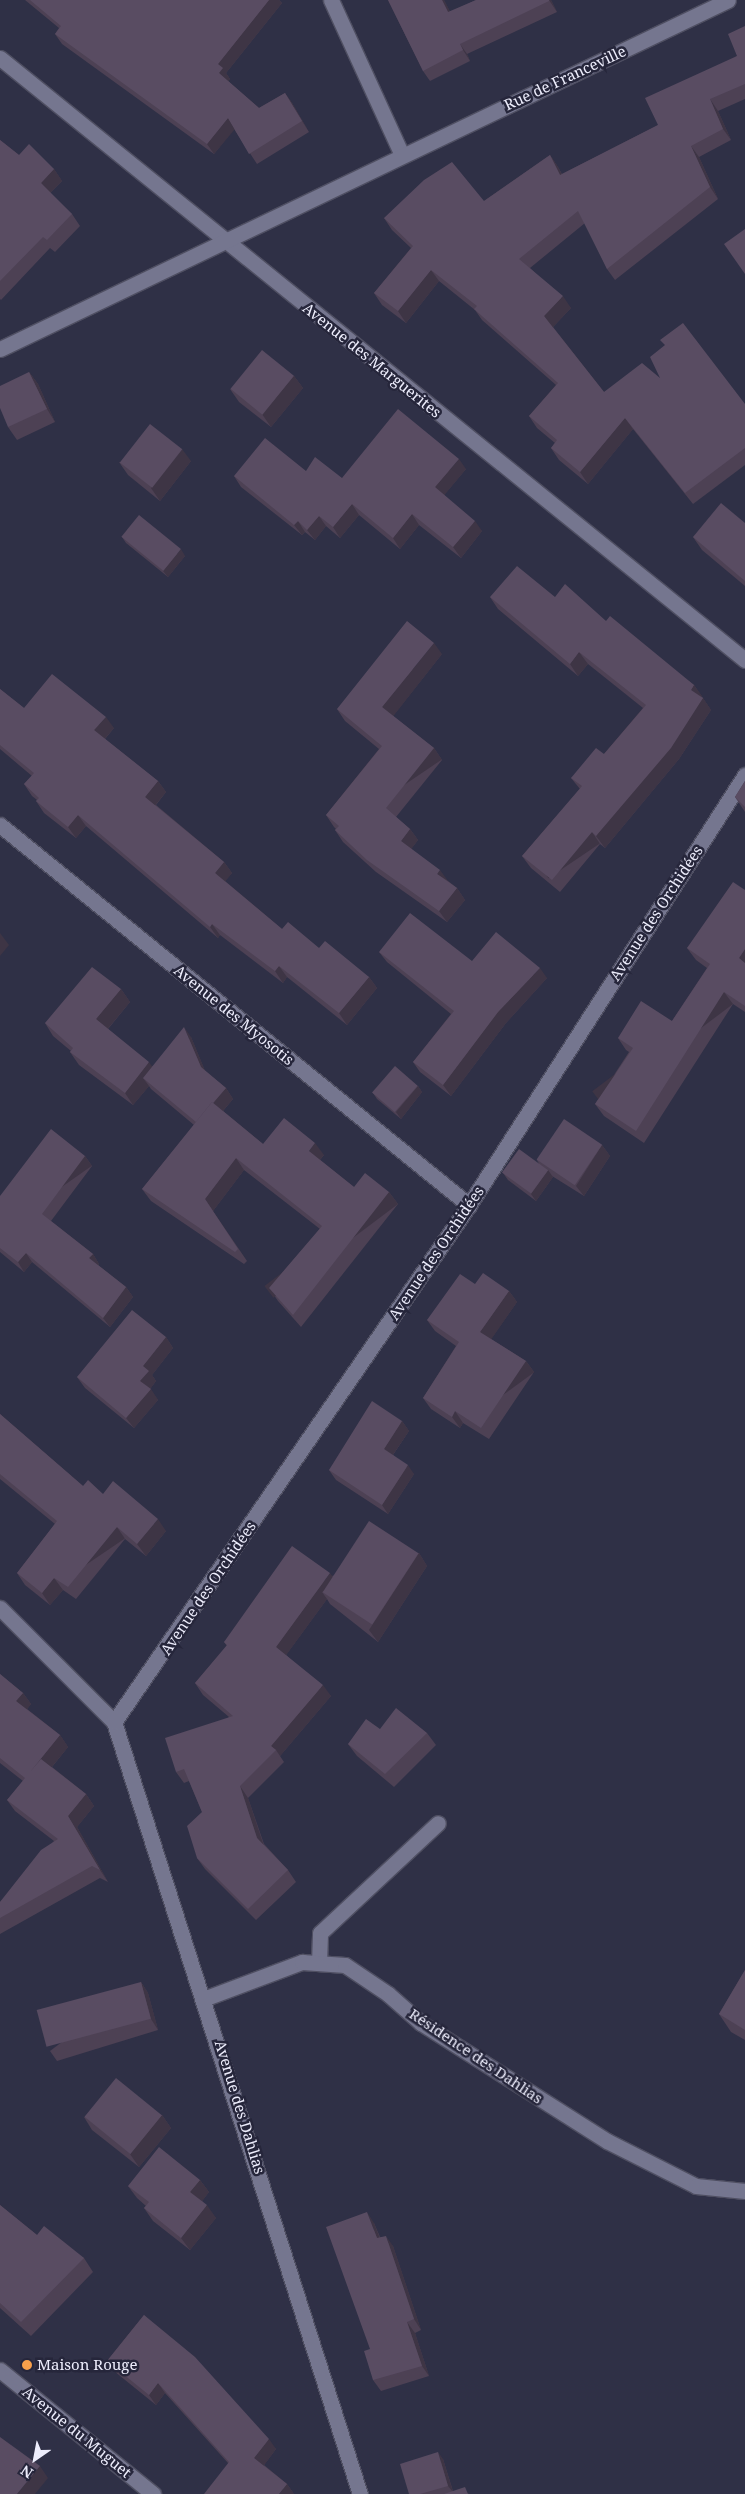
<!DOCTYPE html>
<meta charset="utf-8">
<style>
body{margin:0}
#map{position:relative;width:745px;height:2494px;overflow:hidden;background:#2f3046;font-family:"Noto Serif",serif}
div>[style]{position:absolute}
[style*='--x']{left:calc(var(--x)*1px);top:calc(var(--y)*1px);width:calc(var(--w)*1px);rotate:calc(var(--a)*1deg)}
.roads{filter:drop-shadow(1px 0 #4f4f62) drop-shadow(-1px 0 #4f4f62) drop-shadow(0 1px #4f4f62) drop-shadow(0 -1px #4f4f62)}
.service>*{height:15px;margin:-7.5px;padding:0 7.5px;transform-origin:7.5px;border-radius:7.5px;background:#75768f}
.minor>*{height:15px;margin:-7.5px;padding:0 7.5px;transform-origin:7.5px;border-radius:7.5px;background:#75768f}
.tertiary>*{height:15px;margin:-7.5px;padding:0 7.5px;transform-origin:7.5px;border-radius:7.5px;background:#75768f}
.wall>*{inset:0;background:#4d4154}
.shaded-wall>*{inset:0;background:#3e3545;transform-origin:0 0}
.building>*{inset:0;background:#594c62;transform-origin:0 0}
.dots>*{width:14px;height:14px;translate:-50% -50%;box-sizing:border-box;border:2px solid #26263b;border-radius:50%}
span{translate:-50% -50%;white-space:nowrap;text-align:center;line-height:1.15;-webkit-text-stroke:5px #26263b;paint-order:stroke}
.street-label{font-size:15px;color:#ededfc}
.poi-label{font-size:15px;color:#ededfc}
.left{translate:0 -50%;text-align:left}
.north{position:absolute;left:10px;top:2434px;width:50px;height:50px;-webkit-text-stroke:4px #26263b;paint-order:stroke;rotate:213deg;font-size:14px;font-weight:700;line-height:20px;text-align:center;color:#ededfc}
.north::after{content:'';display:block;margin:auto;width:18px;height:22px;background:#ededfc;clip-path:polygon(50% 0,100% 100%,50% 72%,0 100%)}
</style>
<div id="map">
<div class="roads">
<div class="service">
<div style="--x:319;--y:1963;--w:30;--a:-88"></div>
<div style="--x:320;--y:1933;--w:161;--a:-43"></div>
<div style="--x:206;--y:1998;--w:103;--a:-20.6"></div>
<div style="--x:302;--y:1962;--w:43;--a:4"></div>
<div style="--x:345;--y:1965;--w:52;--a:34"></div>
<div style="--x:388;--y:1994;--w:44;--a:41.3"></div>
<div style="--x:421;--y:2023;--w:220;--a:32.4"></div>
<div style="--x:607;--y:2141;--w:100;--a:26.8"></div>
<div style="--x:696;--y:2186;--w:49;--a:5.8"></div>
</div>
<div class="minor">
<div style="--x:331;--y:0;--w:170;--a:65.4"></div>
<div style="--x:0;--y:58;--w:958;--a:38.94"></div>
<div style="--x:0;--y:825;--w:604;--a:39.02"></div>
<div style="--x:0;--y:1608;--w:161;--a:45"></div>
<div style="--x:114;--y:1722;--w:810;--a:72.33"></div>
<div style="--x:114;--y:1722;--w:627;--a:-55.52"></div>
<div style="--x:469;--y:1205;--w:511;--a:-57.31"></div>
<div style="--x:0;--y:2370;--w:197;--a:39"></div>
</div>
<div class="tertiary">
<div style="--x:0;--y:349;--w:807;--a:-25.61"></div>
</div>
</div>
<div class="wall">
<div style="clip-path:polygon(25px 0,279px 0,282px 3px,226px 73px,230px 79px,228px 81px,259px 108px,285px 93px,292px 103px,309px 132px,257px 164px,234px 129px,214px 154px,62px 44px,55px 34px,59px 28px)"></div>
<div style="clip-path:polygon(388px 0,444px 0,450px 12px,476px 0,551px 0,557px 12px,467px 54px,470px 61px,430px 81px,423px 71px)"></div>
<div style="clip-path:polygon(745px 26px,745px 99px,718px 111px,731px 140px,699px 157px,718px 199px,615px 280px,607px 269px,585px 223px,530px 268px,571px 308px,553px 327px,604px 392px,660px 378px,745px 404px,745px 465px,693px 504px,633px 429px,588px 484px,559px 460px,551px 448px,555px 443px,537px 428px,529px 416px,556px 385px,482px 320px,475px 310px,439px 281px,406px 323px,382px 305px,374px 293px,411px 248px,392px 230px,384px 218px,484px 201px,550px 155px,558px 167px,562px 174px,658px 125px,737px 56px)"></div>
<div style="clip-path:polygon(0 140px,19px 155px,54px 169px,62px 181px,50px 193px,72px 214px,80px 226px,55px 252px,50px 248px,1px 300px,0 299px)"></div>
<div style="clip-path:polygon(29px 372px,38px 384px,55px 422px,17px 440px,8px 427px)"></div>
<div style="clip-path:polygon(294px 376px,303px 388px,271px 427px,239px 402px,230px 389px)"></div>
<div style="clip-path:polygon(191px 461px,160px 501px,128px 475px,119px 462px)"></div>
<div style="clip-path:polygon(466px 469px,444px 495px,482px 531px,461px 558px,419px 525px,400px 549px,359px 515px,340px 538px,326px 526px,315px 540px,305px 532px,302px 535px,241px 487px,234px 476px,306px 471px,342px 478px)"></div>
<div style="clip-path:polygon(745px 523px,745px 586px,702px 550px,693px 537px)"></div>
<div style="clip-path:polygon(122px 537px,185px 556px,168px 577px,126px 543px)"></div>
<div style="clip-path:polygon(490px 597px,555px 597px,606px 621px,694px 685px,711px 710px,679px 759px,605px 848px,600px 844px,560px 892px,531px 868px,522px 856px,580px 789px,571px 778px,604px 754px,643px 708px,588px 664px,578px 676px,498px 609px)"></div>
<div style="clip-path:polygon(442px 654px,393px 716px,434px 748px,442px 760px,396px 817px,410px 829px,418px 840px,411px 849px,448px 881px,457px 888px,465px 900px,447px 922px,376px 872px,343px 842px,335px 830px,336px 829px,334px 827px,326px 815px,379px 749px,345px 721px,337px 709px)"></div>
<div style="clip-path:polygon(0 689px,24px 708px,114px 728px,105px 739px,158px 781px,166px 792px,156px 805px,224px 862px,232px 873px,225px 881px,282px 929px,319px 948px,369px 977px,377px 988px,347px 1025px,287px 977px,283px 983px,220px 935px,218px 938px,86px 826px,76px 838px,44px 813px,36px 801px,37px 800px,32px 796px,24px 784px,32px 776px,0 749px)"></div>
<div style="clip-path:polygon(745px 781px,745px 812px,735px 797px)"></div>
<div style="clip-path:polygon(745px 890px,745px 1012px,733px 1004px,644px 1143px,604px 1116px,595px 1104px,629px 1052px,626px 1050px,618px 1038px,672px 1021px,707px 968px,696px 960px,687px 948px)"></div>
<div style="clip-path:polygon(379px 952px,472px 961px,547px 978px,506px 1023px,451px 1096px,420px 1072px,413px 1062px,451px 1014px,387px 962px)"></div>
<div style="clip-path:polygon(121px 989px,130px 1002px,108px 1029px,152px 1067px,191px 1037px,205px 1071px,226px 1088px,233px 1099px,223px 1111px,263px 1144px,324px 1155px,320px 1160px,354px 1187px,389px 1192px,398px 1204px,301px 1327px,278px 1301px,269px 1288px,320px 1229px,244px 1170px,213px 1211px,247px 1261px,244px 1264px,151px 1201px,142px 1189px,194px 1125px,151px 1089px,149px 1086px,133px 1105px,79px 1065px,70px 1052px,71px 1051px,53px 1036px,45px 1023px)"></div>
<div style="clip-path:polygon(418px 1086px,422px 1092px,401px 1119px,377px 1099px,373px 1093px)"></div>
<div style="clip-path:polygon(602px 1145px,610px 1156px,584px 1196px,552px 1176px,553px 1177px,536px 1201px,508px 1180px,503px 1173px,539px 1164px,537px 1160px)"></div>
<div style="clip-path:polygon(85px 1156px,92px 1166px,51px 1221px,93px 1254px,99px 1264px,98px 1265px,126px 1287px,133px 1297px,110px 1327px,32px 1262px,24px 1272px,0 1252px,0 1196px)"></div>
<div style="clip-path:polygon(475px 1284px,509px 1291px,517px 1302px,491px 1339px,526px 1361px,534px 1372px,489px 1439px,463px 1423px,460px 1428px,431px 1409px,423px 1398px,456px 1346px,435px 1331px,427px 1320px)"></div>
<div style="clip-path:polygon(166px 1337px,173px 1348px,152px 1375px,156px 1381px,150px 1389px,158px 1400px,134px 1428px,85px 1388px,77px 1377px)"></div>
<div style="clip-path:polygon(0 1414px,83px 1486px,103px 1494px,166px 1531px,146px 1556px,125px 1539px,76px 1599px,63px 1590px,50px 1605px,25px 1585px,17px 1573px,55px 1524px,0 1479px)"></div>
<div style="clip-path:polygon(402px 1421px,409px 1431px,393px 1455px,414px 1474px,388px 1514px,336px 1480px,329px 1470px)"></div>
<div style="clip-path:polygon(419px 1553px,427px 1566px,378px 1642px,330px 1604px,327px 1599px,286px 1655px,331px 1696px,280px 1756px,284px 1762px,248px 1798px,264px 1844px,288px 1870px,296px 1882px,256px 1920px,205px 1869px,197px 1858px,202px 1812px,189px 1781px,184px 1783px,176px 1772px,229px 1717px,203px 1695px,195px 1683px,227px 1646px,224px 1642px,332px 1576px)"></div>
<div style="clip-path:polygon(0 1674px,23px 1693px,31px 1704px,27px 1709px,60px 1735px,68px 1747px,52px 1767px,86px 1794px,94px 1806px,77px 1827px,108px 1882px,100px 1878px,0 1934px,0 1902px,54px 1841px,15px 1811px,7px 1800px,23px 1781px,0 1763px)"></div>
<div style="clip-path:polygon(380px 1729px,427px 1733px,436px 1745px,394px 1787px,357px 1756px,348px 1744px)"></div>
<div style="clip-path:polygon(745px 1970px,745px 2040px,731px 2032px,719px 2014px)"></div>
<div style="clip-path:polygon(141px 1982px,148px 1993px,158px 2030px,57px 2061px,50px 2051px)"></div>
<div style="clip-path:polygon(162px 2115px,171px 2128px,139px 2167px,92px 2130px,84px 2117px)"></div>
<div style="clip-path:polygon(200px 2180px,209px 2192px,202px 2201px,216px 2218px,190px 2250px,153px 2221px,144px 2208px,146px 2206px,137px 2198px,128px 2186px)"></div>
<div style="clip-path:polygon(0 2205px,37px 2235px,84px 2258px,93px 2272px,31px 2336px,0 2308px)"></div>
<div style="clip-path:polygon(374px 2223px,380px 2237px,393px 2246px,421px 2330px,415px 2333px,429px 2376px,381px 2391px,373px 2380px,370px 2349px)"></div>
<div style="clip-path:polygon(144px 2315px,276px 2449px,264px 2465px,287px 2484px,294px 2494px,228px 2463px,165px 2393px,156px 2405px,114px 2371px,107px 2361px)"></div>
<div style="clip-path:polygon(443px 2459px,453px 2491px,470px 2494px,409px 2494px)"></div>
</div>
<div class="shaded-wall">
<div style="clip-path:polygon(269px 0,279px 0,282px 3px,226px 73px,230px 79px,226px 84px,219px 73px,218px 64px)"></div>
<div style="clip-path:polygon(442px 0,444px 0,456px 23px,448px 12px)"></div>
<div style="clip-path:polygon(549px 0,551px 0,557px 12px)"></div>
<div style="clip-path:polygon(460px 44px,467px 54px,470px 61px,463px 50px)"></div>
<div style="clip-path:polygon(285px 93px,292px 103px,309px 132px,302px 121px)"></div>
<div style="clip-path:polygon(710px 99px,718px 111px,731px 140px,723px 129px)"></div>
<div style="clip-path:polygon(228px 118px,235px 129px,214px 154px,207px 144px)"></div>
<div style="clip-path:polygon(691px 146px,699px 157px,718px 199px,710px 187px)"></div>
<div style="clip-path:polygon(550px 155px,558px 167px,568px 186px,560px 175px)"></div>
<div style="clip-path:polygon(54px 169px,62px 181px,49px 194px,41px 183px)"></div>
<div style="clip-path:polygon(431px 270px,439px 281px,406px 323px,398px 311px)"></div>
<div style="clip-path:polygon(563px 296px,571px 308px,552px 328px,544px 316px)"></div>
<div style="clip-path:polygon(29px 372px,38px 384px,55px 422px,47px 409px)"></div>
<div style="clip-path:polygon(294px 376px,303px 388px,271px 427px,262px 414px)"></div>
<div style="clip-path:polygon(625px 418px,633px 429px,588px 484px,580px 472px)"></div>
<div style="clip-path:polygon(182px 449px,191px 461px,160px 501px,151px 488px)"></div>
<div style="clip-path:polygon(459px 459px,466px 469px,442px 498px,435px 487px)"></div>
<div style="clip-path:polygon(352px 504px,359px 515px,340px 538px,333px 527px)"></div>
<div style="clip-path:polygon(412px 514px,419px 525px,400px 549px,393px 538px)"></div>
<div style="clip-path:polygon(319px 516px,326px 526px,315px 540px,307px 530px)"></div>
<div style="clip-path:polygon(298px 521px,305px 532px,302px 535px,294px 525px)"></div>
<div style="clip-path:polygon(475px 521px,482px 531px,461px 558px,453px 547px)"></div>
<div style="clip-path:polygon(181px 549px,185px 556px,168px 577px,163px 571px)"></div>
<div style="clip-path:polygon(434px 643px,442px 654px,391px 719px,382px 707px)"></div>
<div style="clip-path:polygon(579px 652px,588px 664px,578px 676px,570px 664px)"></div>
<div style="clip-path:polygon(694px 685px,702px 696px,699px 702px,691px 690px)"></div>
<div style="clip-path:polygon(703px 698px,711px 710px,679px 759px,605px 848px,596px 836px)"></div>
<div style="clip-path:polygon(106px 717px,114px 728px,102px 742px,94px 730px)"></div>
<div style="left:434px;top:748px;width:14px;height:77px;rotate:56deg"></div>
<div style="clip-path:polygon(158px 781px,166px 792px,153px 808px,145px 797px)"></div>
<div style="clip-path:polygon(78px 815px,86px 826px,76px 838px,68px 827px)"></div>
<div style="clip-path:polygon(410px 829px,418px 840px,409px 852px,401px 841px)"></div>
<div style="left:592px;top:832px;width:14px;height:62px;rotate:56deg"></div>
<div style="clip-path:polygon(224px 862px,232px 873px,223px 884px,215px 873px)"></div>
<div style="clip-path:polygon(440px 870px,448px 881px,437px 874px)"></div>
<div style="clip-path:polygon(457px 888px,465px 900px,447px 922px,439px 911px)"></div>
<div style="clip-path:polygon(212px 924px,220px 935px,218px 938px,210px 927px)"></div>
<div style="clip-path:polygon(0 933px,9px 945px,0 956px)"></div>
<div style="clip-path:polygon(745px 949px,745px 967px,739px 958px)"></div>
<div style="clip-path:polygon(279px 966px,287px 977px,283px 983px,275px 971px)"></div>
<div style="clip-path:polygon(540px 968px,547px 978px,506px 1023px,451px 1096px,443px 1085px,498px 1012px)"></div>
<div style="clip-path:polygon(369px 977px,377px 988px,347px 1025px,339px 1013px)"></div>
<div style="clip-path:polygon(121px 989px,130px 1002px,105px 1032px,96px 1019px)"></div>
<div style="left:724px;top:992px;width:15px;height:165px;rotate:53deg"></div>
<div style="clip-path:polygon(184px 1027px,191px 1037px,208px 1078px,201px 1067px)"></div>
<div style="clip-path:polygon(149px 1062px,158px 1075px,143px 1078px,149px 1086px,133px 1105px,125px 1093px)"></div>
<div style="clip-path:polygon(418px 1086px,422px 1092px,401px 1119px,396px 1112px)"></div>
<div style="clip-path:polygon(226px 1088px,233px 1099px,204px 1133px,197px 1122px)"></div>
<div style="clip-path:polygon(315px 1143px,324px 1155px,317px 1163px,309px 1151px)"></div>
<div style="clip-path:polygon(602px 1145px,610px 1156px,584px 1196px,576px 1186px)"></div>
<div style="left:85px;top:1156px;width:12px;height:72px;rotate:55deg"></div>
<div style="clip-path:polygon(236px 1158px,244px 1170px,213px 1211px,247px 1261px,205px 1199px)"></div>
<div style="clip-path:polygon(548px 1170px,553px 1177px,536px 1201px,531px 1194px)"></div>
<div style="left:389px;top:1192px;width:15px;height:156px;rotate:53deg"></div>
<div style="clip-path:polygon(26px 1253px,32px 1262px,24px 1272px,18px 1262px)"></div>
<div style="clip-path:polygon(93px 1254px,99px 1264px,96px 1268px,89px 1258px)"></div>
<div style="clip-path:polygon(126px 1287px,133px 1297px,110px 1327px,103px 1318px)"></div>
<div style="clip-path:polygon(509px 1291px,517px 1302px,488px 1344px,480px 1332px)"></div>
<div style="clip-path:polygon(166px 1337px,173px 1348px,152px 1375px,156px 1381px,148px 1392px,140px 1381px,143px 1366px)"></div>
<div style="left:526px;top:1361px;width:14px;height:81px;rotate:54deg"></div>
<div style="clip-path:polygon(151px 1389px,158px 1400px,134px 1428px,126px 1418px)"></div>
<div style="clip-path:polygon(455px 1411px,463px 1423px,460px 1428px,452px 1417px)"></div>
<div style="clip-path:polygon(402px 1421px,409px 1431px,390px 1459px,384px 1449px)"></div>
<div style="clip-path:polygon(408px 1465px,414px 1474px,388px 1514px,382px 1505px)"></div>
<div style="clip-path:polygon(158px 1519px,166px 1531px,146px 1556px,137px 1544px)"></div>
<div style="left:117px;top:1527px;width:14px;height:77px;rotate:56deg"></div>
<div style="clip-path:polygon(419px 1553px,427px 1566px,378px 1642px,369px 1630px)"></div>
<div style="clip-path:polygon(330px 1573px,338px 1584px,322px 1592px,327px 1599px,284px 1658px,276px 1647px)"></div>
<div style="clip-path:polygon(54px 1578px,63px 1590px,50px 1605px,42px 1593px)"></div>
<div style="clip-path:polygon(323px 1685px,331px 1696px,280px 1756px,276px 1750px,271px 1746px)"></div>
<div style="clip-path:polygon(23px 1693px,31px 1704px,25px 1712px,16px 1701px)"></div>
<div style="clip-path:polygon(60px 1735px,68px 1747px,38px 1784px,30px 1772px)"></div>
<div style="clip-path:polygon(240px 1786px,248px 1798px,265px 1849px,257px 1838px)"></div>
<div style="clip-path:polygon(86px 1794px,94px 1806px,77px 1827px,108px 1882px,100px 1870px,68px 1816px)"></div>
<div style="clip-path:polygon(141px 1982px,148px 1993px,158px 2030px,151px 2019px)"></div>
<div style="clip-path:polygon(162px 2115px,171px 2128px,139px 2167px,130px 2154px)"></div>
<div style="clip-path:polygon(200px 2180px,209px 2192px,199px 2205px,190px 2192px)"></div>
<div style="clip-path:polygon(207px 2205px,216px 2218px,190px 2250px,181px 2238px)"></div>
<div style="clip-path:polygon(367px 2212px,374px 2223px,384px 2249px,377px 2238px)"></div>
<div style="clip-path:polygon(386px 2236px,393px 2246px,421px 2330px,414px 2319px)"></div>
<div style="clip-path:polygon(407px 2322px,415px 2333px,429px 2376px,422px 2366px)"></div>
<div style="clip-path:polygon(158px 2383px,165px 2393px,156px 2405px,149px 2395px)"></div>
<div style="clip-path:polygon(269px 2439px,276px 2449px,262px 2468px,254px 2458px)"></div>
<div style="clip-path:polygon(438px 2452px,443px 2459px,453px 2492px,448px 2486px)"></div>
<div style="clip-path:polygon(40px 2466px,48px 2478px,35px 2494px,17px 2494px)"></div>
<div style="clip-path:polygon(287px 2484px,294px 2494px,279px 2494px)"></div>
</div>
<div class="building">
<div style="clip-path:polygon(30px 0,269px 0,218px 64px,223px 68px,219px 73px,259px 108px,285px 93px,302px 121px,249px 154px,228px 118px,207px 144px,55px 34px,61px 26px)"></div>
<div style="clip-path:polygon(388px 0,442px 0,448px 12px,476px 0,549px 0,549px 1px,460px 44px,463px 50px,423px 71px)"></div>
<div style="clip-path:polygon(745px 26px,745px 84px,710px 99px,723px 129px,691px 146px,710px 187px,607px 269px,578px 211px,519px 259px,563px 296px,544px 316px,604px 392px,642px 363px,660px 378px,650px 357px,665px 345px,660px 340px,683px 323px,745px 404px,745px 448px,685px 493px,625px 418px,580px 472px,551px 448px,557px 440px,529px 416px,558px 383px,474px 309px,477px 306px,431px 270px,398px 311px,374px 293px,413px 246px,384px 218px,424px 180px,452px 162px,484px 201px,550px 155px,560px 175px,658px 125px,645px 98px,737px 56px,728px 34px)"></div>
<div style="clip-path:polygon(0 140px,19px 155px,29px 144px,54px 169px,41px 183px,72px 214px,47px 240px,43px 237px,0 281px)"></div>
<div style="clip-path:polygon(745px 229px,745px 274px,724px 244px)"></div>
<div style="left:262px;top:350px;width:41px;height:50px;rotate:39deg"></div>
<div style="clip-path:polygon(29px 372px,47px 409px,8px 427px,0 408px,0 386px)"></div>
<div style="clip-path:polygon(398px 409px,459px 459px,435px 487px,475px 521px,453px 547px,412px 514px,393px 538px,352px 504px,333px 527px,319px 516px,307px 530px,298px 521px,294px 525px,234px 476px,265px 438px,306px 471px,315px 457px,342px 478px)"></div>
<div style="left:150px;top:424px;width:41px;height:49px;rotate:38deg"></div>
<div style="clip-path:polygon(721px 503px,745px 523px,745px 581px,693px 537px)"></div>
<div style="left:139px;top:515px;width:54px;height:28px;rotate:39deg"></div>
<div style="clip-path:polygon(517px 566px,555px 597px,565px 584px,606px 621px,610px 616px,694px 685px,691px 690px,703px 698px,671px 748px,596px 836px,592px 832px,552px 880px,522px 856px,582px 786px,571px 778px,596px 748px,604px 754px,646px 705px,579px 652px,570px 664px,490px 597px)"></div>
<div style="clip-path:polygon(407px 621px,434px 643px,382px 707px,434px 748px,386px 808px,410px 829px,401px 841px,440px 870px,437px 874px,457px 888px,439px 911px,367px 860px,335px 830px,339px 826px,326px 815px,382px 746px,337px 709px)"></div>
<div style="clip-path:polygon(52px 674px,106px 717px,94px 730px,158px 781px,145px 797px,224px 862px,215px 873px,282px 929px,288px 922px,319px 948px,325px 941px,369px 977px,339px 1013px,279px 966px,275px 971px,212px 924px,210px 927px,78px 815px,68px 827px,36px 801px,39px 798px,24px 784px,34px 773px,0 745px,0 689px,24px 708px)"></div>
<div style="clip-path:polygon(745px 781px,745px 807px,735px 797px)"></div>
<div style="clip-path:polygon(733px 882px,745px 890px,745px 949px,739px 958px,745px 963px,745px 1006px,724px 992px,636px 1131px,595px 1104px,633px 1048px,618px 1038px,641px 1001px,672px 1021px,710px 964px,687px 948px)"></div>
<div style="clip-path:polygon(410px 913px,472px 961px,496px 932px,540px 968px,498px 1012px,443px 1085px,413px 1062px,454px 1011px,379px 952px)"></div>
<div style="clip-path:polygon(92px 967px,121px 989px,96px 1019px,149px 1062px,125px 1093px,70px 1052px,73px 1048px,45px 1023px)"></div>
<div style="clip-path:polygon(184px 1027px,201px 1067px,226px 1088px,213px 1103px,212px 1102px,196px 1122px,143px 1078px)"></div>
<div style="left:395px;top:1066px;width:30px;height:35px;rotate:41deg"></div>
<div style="clip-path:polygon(212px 1102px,263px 1144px,284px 1118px,315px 1143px,309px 1151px,354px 1187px,365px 1173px,389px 1192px,293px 1315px,269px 1288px,322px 1226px,236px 1158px,205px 1199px,238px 1249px,235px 1252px,142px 1189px)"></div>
<div style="left:564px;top:1119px;width:46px;height:49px;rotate:34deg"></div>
<div style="clip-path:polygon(51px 1129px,85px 1156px,42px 1214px,93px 1254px,89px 1258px,126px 1287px,103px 1318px,26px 1253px,18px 1262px,0 1248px,0 1196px)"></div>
<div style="left:519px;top:1149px;width:36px;height:29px;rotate:36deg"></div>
<div style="clip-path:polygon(483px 1273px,509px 1291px,480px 1332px,526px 1361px,481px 1428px,455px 1411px,452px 1417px,423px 1398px,459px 1342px,427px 1320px,460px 1274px,475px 1284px)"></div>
<div style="clip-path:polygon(132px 1310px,166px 1337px,143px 1366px,149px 1371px,140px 1381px,151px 1389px,126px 1418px,77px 1377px)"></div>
<div style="clip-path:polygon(372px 1401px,402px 1421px,384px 1449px,408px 1465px,382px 1505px,329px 1470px)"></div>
<div style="clip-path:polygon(0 1414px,83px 1486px,88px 1480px,103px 1494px,113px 1481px,158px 1519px,137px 1544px,117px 1527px,68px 1587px,54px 1578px,42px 1593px,17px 1573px,57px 1521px,0 1474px)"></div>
<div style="left:369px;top:1521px;width:59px;height:85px;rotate:33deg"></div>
<div style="clip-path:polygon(292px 1546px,330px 1573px,276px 1647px,323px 1685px,271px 1746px,276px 1750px,240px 1786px,257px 1838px,288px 1870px,248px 1909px,197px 1858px,187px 1826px,202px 1812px,184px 1769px,176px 1772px,165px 1738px,233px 1716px,195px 1683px,227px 1645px,224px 1642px)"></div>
<div style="clip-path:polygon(0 1674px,23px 1693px,16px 1701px,60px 1735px,30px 1772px,41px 1759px,86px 1794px,68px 1816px,100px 1870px,92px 1866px,0 1918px,0 1902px,41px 1850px,58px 1839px,7px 1800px,25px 1778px,0 1758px)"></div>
<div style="clip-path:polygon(396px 1708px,427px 1733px,385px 1774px,348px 1744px,366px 1719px,380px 1729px)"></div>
<div style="clip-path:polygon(745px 1970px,745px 2030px,719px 2014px)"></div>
<div style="left:141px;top:1982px;width:38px;height:108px;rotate:75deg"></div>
<div style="left:116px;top:2078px;width:59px;height:50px;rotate:39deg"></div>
<div style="clip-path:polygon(159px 2147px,200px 2180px,190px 2192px,207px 2205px,181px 2238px,144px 2208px,149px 2202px,128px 2186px)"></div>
<div style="clip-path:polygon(0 2205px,37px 2235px,44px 2226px,84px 2258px,21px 2322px,0 2303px)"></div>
<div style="clip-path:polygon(367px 2212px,377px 2238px,386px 2236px,414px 2319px,407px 2322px,422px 2366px,373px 2380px,364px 2351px,370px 2349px,326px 2227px)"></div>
<div style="clip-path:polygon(144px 2315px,195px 2357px,269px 2439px,254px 2458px,287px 2484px,279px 2494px,204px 2494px,229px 2462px,158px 2383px,149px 2395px,107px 2361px)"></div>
<div style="clip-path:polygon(0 2437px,40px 2466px,17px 2494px,0 2494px)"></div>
<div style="clip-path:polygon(438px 2452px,448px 2486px,420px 2494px,409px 2494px,400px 2464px)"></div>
<div style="clip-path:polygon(465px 2487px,468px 2494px,444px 2494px)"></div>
</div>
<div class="dots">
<div style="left:27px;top:2365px;background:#f8a04b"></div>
</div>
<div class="street-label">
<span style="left:565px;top:78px;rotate:-25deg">Rue de Franceville</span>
<span style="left:372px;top:360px;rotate:39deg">Avenue des Marguerites</span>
<span style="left:656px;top:913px;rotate:-57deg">Avenue des Orchidées</span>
<span style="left:234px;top:1015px;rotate:39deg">Avenue des Myosotis</span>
<span style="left:436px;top:1253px;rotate:-56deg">Avenue des Orchidées</span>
<span style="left:208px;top:1588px;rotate:-56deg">Avenue des Orchidées</span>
<span style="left:476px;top:2056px;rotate:34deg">Résidence des Dahlias</span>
<span style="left:240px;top:2107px;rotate:73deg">Avenue des Dahlias</span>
<span style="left:77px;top:2432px;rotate:39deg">Avenue du Muguet</span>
</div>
<div class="poi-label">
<span class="left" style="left:37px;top:2365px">Maison Rouge</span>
</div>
<div class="north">N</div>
</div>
